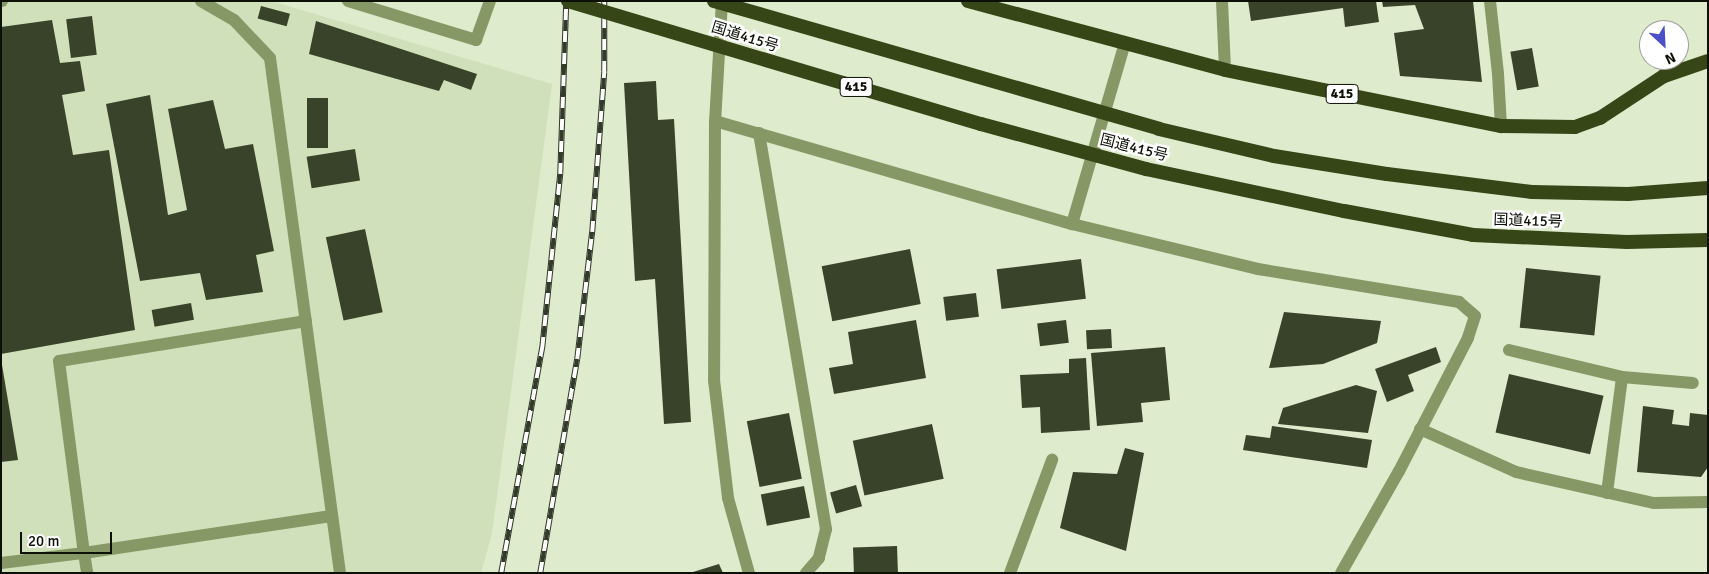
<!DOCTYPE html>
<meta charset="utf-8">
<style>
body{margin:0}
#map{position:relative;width:1709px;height:574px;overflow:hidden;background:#deebcc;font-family:Signika,"Noto Sans JP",sans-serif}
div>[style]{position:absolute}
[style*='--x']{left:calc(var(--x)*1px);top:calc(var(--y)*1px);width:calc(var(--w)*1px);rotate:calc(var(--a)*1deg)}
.built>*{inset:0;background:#d0e0ba}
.building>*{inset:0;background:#39432a;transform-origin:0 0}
.service>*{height:12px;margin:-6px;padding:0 6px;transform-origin:6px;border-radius:6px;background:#859866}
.minor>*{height:12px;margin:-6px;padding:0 6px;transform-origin:6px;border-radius:6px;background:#859866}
.tertiary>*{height:12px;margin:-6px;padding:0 6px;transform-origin:6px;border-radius:6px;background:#859866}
.trunk>*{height:14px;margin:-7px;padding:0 7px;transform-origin:7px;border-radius:7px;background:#364616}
.rail>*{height:5.5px;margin-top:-2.75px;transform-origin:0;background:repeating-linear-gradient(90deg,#fff 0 11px,#33392b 0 22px);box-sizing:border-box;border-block:1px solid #33392b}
.trunk-bridge>*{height:14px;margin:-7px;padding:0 7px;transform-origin:7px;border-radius:7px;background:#364616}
span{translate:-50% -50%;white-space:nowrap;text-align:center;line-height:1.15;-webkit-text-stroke:5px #fff;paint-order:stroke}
.shield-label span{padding:1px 4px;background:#fff;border:1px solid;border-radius:4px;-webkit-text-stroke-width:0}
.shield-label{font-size:14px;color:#0c1006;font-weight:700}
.street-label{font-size:15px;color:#0c1006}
.frame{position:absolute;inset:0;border:2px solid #0c1006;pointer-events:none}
.north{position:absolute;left:1639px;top:20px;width:50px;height:50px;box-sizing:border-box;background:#fff;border:1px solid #9e9f9b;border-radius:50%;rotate:155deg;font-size:14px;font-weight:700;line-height:20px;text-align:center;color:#0c1006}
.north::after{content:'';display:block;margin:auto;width:18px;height:22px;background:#4b50c6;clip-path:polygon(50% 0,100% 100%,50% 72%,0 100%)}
.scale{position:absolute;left:20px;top:532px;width:92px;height:22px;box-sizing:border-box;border:2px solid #0c1006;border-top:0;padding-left:6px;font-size:15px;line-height:18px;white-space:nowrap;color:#0c1006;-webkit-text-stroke:4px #fff;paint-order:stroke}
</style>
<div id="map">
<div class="built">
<div style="clip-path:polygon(1px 1px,271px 1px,552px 84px,492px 533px,481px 573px,1px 573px)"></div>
</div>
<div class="building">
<div style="clip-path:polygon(1248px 1px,1376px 1px,1379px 22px,1345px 27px,1343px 8px,1251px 21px)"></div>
<div style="clip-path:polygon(1382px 1px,1473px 1px,1482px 82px,1400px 76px,1394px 33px,1424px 29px,1415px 5px,1383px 7px)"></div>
<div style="left:261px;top:6px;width:30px;height:13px;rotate:15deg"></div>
<div style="left:92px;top:16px;width:39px;height:26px;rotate:83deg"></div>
<div style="clip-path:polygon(52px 20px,60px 63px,80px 61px,85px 91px,62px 95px,73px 155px,109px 150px,135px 330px,1px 354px,1px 27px)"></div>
<div style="clip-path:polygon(316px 21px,477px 74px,471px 90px,444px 80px,439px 91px,309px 54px)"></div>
<div style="left:1532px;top:48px;width:39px;height:22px;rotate:80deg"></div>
<div style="clip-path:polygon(656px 81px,658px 120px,674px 119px,691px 422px,664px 424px,655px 279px,635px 281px,624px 83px)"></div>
<div style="clip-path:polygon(150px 95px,168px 215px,187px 210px,168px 109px,213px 100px,225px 149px,253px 144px,274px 251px,256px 255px,263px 292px,206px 300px,200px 273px,140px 281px,106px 104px)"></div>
<div style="left:307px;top:98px;width:21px;height:50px"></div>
<div style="left:355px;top:149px;width:32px;height:49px;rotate:81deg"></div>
<div style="left:365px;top:229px;width:85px;height:40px;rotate:78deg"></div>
<div style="left:910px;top:249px;width:56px;height:90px;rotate:79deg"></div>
<div style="left:1081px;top:259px;width:40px;height:85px;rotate:83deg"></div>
<div style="left:1526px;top:268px;width:75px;height:60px;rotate:6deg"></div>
<div style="left:976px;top:293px;width:24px;height:33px;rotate:83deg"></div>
<div style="left:191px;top:303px;width:17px;height:40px;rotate:80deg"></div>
<div style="clip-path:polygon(1284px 312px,1381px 321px,1377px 343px,1323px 364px,1269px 368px)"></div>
<div style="clip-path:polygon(916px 320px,926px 378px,834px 394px,829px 368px,853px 364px,848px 332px)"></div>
<div style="left:1066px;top:320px;width:23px;height:29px;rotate:83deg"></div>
<div style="left:1111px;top:329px;width:19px;height:25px;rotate:87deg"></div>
<div style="clip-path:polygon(1165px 347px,1170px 400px,1141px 403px,1143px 422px,1097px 426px,1091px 353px)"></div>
<div style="clip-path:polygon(1436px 347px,1441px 362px,1408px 375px,1414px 391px,1387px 402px,1375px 369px)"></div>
<div style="clip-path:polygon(1086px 358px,1090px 430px,1041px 433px,1040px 407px,1022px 408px,1020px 375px,1069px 373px,1069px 359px)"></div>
<div style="clip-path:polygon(1px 359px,18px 460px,1px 462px)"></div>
<div style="left:1509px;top:374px;width:97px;height:60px;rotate:13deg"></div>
<div style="clip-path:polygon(1356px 385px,1377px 391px,1368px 433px,1278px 424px,1283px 408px)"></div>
<div style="clip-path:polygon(1643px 406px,1674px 410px,1672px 424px,1689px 426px,1690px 413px,1708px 415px,1708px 467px,1701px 477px,1637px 472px)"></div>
<div style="left:789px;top:413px;width:67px;height:43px;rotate:79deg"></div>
<div style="left:932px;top:424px;width:56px;height:81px;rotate:78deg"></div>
<div style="clip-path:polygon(1272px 426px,1372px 440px,1367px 468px,1243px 450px,1246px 435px,1270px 438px)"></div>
<div style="clip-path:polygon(1125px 448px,1144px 453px,1126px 551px,1060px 528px,1073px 472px,1117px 474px)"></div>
<div style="left:856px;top:485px;width:22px;height:27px;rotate:74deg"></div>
<div style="left:804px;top:486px;width:32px;height:44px;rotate:79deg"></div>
<div style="left:897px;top:546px;width:27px;height:44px;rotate:88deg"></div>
<div style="clip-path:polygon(719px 564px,723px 573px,693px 573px,693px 572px)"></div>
</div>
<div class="service">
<div style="--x:1;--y:1;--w:1;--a:0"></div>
<div style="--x:201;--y:1;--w:38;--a:30"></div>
<div style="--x:234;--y:20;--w:52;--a:46.5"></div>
<div style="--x:270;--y:58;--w:520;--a:82.26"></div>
<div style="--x:306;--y:321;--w:250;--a:170.8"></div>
<div style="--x:59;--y:361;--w:194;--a:82.6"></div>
<div style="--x:84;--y:553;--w:250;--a:-8.5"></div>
<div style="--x:1;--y:563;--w:84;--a:-6.9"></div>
<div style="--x:84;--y:553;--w:20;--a:81"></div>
</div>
<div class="minor">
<div style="--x:722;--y:1;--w:120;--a:93.3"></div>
<div style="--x:715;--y:121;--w:259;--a:90.2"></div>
<div style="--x:714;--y:380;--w:119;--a:83.2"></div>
<div style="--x:728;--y:498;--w:78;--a:74.4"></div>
<div style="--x:1222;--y:1;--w:69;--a:87.5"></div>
<div style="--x:1490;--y:1;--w:73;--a:83.7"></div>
<div style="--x:1498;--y:74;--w:52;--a:86.7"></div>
<div style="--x:715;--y:121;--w:372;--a:16.1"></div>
<div style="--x:1072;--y:224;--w:191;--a:13.6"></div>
<div style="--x:1258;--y:269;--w:204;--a:9.3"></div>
<div style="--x:1459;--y:302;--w:21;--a:41"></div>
<div style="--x:1475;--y:316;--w:23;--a:108"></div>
<div style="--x:1468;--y:338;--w:150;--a:117.4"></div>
<div style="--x:1399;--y:471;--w:117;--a:119.6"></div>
<div style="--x:759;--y:133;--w:402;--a:80.4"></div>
<div style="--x:826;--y:529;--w:30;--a:104"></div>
<div style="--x:819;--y:558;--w:20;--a:131"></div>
<div style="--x:1072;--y:224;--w:189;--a:-73.7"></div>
<div style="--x:1509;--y:350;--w:116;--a:13.4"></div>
<div style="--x:1420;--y:429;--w:105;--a:24.1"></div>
<div style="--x:1516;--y:472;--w:141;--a:12.7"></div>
<div style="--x:1654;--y:503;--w:54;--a:-1.1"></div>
<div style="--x:1607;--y:493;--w:117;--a:-82.6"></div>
<div style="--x:1622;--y:377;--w:71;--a:4.8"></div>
<div style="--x:1010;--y:573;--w:121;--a:-69.6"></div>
</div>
<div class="tertiary">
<div style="--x:348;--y:1;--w:134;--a:16.9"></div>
<div style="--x:476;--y:40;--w:41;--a:-70.3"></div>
</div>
<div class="trunk">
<div style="--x:968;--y:1;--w:266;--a:15"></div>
<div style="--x:1225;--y:70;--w:282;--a:11.5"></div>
<div style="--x:1501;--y:126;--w:74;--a:0.8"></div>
<div style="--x:1575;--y:127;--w:27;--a:-20"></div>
<div style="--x:1600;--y:118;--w:77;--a:-33.3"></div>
<div style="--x:1664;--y:76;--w:46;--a:-18.8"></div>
<div style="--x:1159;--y:129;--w:118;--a:13.2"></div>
<div style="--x:1274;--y:156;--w:114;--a:9.1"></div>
<div style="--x:1387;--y:174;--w:146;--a:7.1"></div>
<div style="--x:1532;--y:192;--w:96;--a:1.2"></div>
<div style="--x:1628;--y:194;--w:80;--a:-4.3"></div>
<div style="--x:1146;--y:169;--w:202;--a:12"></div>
<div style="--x:1344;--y:211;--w:131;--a:10.5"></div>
<div style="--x:1473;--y:235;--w:154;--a:2.6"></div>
<div style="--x:1627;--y:242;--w:81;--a:-1.4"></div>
</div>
<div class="rail">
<div style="--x:501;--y:573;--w:229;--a:-79.7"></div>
<div style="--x:542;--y:348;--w:175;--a:-84.1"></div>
<div style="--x:560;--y:174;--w:173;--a:-88"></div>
<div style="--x:540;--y:573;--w:217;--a:-80.2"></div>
<div style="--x:577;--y:359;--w:128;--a:-83.3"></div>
<div style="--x:592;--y:232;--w:160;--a:-85.7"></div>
<div style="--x:604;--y:72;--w:71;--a:-90"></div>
</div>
<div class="trunk-bridge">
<div style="--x:568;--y:1;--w:431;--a:16.6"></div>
<div style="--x:981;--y:124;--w:171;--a:15.3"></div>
<div style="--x:714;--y:1;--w:463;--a:16"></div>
</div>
<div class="shield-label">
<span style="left:856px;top:87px">415</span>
<span style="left:1342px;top:94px">415</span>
</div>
<div class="street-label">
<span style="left:745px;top:37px;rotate:17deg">国道415号</span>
<span style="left:1134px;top:148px;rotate:14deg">国道415号</span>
<span style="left:1528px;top:221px;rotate:2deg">国道415号</span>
</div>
<div class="frame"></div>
<div class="north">N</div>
<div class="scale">20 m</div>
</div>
